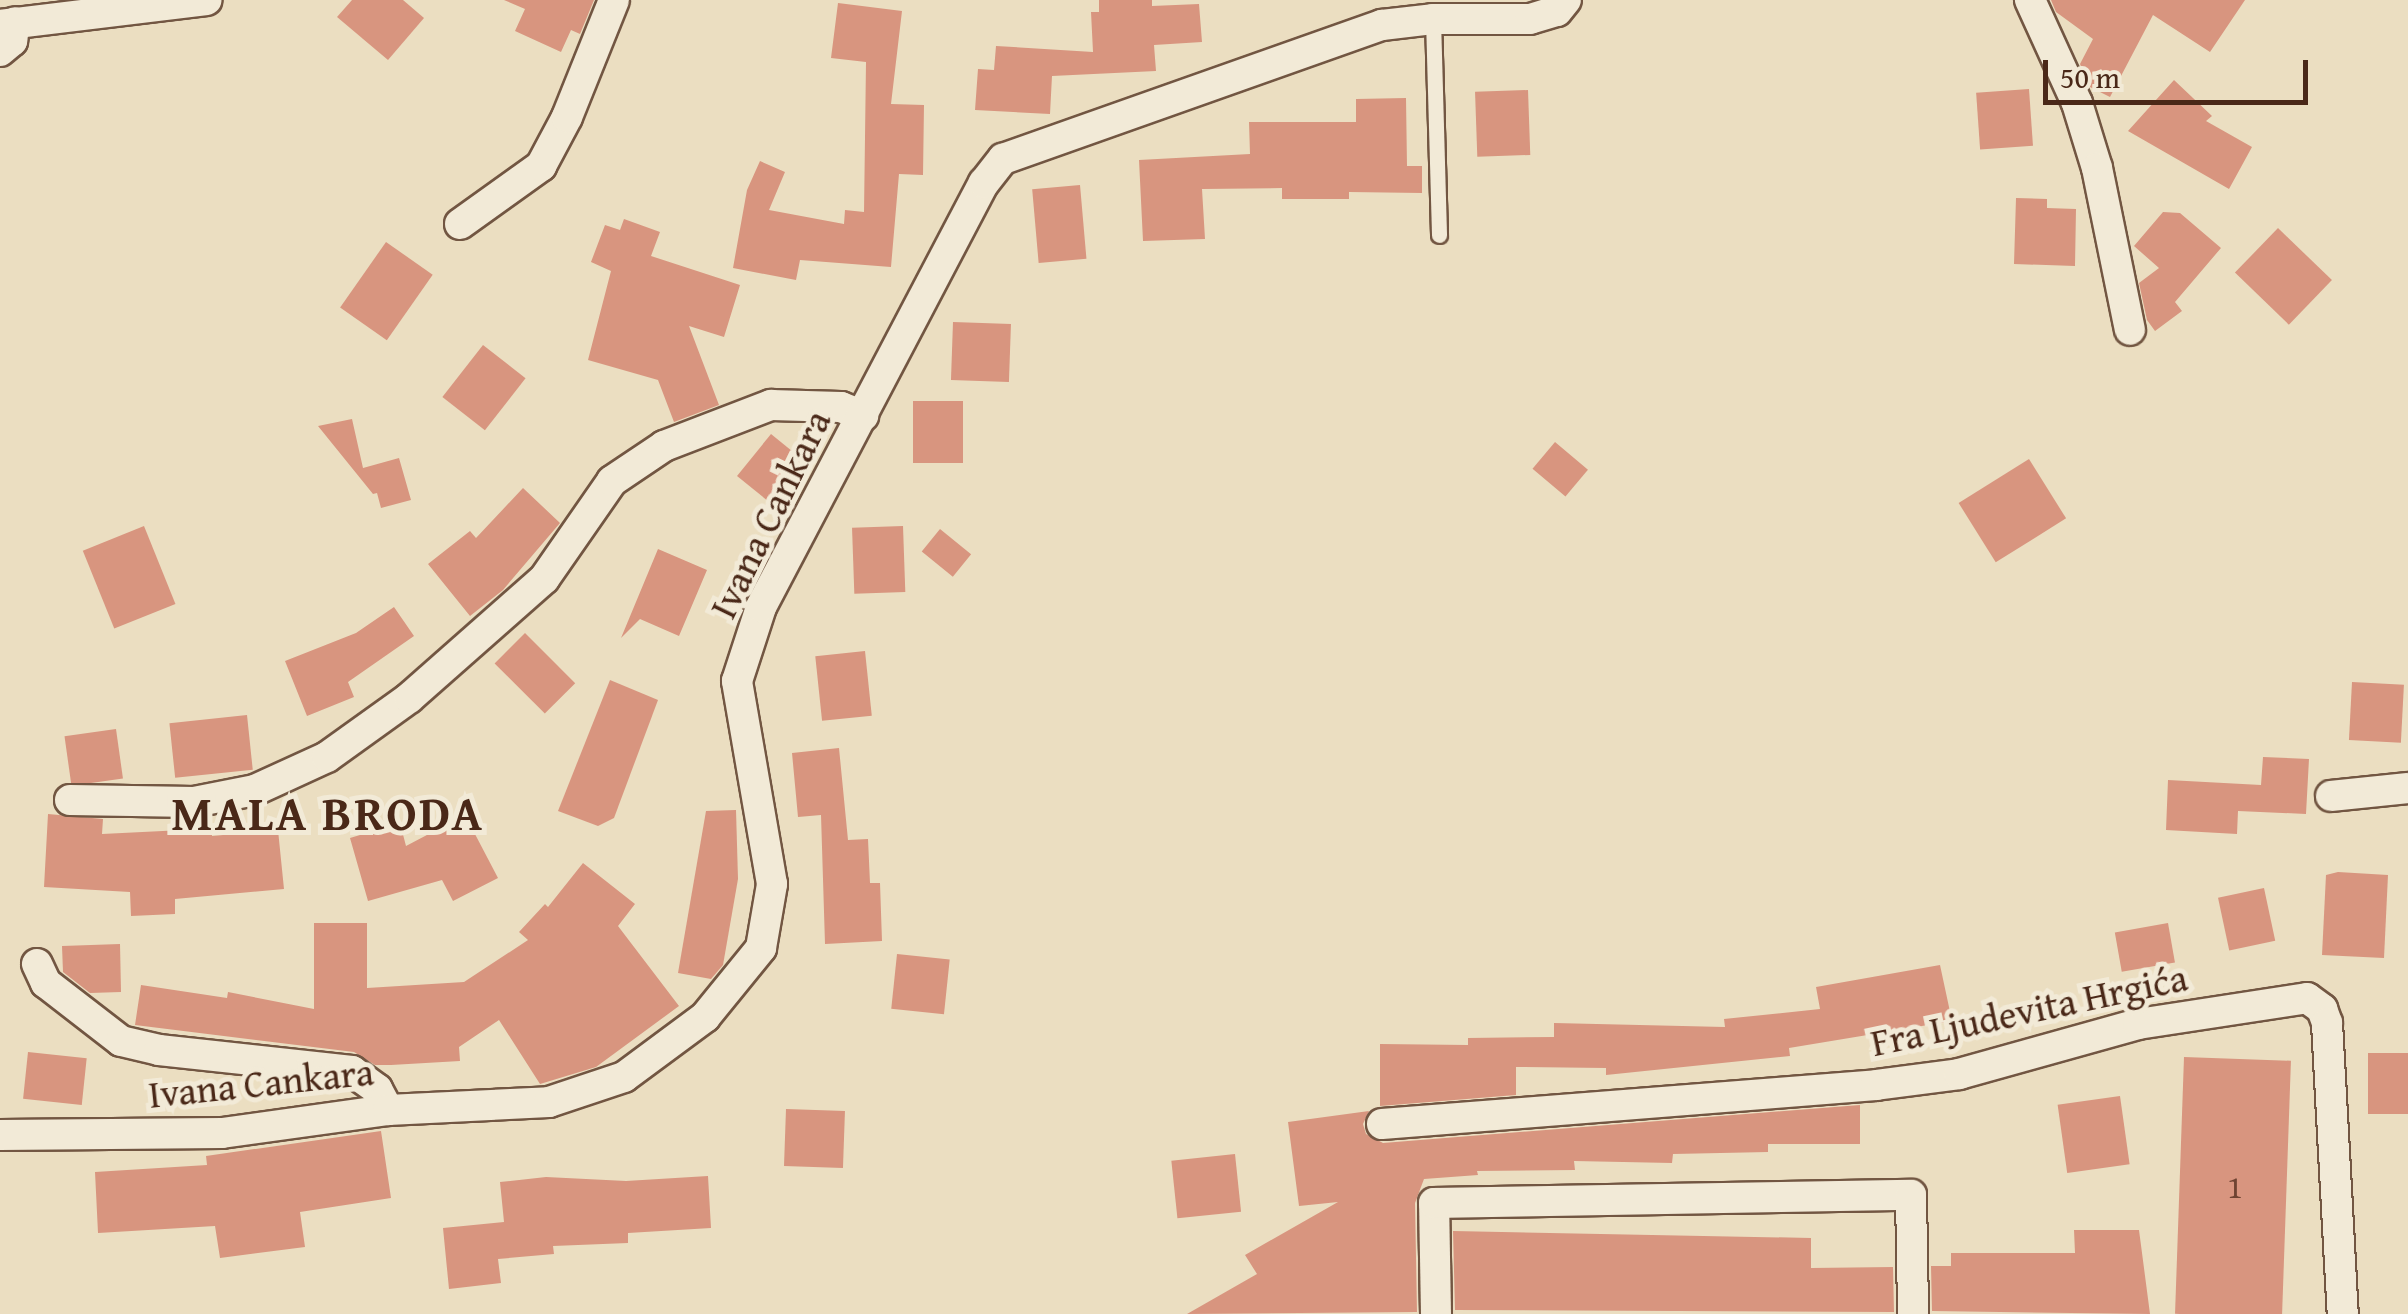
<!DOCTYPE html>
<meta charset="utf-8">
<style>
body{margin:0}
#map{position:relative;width:2408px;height:1314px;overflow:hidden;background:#ebdec1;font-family:"Gentium Book Plus",serif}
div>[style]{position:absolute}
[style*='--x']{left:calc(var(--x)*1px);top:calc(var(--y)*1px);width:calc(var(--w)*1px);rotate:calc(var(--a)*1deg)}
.building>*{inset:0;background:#d8957f;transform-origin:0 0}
.roads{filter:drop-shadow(2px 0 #725642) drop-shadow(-2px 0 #725642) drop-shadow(0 2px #725642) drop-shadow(0 -2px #725642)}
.lane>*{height:15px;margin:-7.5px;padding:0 7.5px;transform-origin:7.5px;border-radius:7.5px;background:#f2ead7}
.street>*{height:30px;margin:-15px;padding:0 15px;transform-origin:15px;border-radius:15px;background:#f2ead7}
span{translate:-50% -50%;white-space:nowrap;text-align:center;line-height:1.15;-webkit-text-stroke:10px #f2ead7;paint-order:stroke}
.number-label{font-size:32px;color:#6e4332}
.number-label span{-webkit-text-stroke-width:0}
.street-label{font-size:38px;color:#4a2818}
.district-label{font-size:48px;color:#4a2818;font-weight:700;letter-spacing:2.5px}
.scale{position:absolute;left:2043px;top:60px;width:265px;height:45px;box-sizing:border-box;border:5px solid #4a2818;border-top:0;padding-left:12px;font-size:30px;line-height:35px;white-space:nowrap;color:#4a2818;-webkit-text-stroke:8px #f2ead7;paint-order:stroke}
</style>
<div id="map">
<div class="building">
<div style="clip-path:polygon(352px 0,403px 0,424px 18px,388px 60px,337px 17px)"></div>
<div style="clip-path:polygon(504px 0,594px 0,580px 34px,571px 30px,561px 52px,515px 31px,525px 9px)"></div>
<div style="clip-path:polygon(1099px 0,1152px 0,1152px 6px,1199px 4px,1202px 42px,1154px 45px,1156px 71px,1052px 76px,1050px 114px,975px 110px,978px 69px,994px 70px,996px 46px,1093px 52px,1091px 12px,1099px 12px)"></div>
<div style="clip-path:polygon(2051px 0,2245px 0,2210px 52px,2153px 15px,2110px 97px,2090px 87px,2080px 64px,2093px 39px,2056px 12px)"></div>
<div style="clip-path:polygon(838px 3px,902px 11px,891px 104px,924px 105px,923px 175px,899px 174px,891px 267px,800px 260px,796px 280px,733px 268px,747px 190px,760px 161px,785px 172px,769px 210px,844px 224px,845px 210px,864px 212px,866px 62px,831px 58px)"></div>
<div style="clip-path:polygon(2174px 80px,2212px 116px,2206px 121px,2252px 147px,2229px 189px,2128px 131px)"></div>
<div style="left:2029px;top:89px;width:57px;height:53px;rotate:86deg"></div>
<div style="left:1528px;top:90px;width:65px;height:53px;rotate:88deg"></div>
<div style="clip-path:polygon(1406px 98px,1407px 166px,1422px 166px,1422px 193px,1349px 192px,1349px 199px,1282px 199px,1282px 188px,1202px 189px,1205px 239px,1143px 241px,1139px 160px,1250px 154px,1249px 122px,1356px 122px,1356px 99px)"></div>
<div style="left:1080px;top:185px;width:74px;height:48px;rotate:85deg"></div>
<div style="clip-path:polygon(2016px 198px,2047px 199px,2047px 208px,2076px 209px,2075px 266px,2014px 264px)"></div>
<div style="clip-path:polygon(2163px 212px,2180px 213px,2221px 248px,2175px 302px,2182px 311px,2155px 331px,2147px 320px,2139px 283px,2159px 268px,2134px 246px)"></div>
<div style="clip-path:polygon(624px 219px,660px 232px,651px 256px,740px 285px,724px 337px,689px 326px,719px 405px,674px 422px,658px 380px,588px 360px,611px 271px,591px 262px,605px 225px,620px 230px)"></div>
<div style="left:2278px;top:228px;width:75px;height:62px;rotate:44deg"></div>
<div style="left:386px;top:242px;width:57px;height:80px;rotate:35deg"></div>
<div style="left:953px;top:322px;width:58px;height:58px;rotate:2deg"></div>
<div style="left:483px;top:345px;width:54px;height:66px;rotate:38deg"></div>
<div style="left:913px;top:401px;width:50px;height:62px"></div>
<div style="clip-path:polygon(352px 419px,363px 468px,399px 458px,411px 500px,381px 508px,377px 493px,373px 494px,318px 426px)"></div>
<div style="left:771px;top:434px;width:46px;height:54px;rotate:39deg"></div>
<div style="left:1555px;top:442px;width:43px;height:35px;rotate:40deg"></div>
<div style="left:2029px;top:459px;width:70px;height:83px;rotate:58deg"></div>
<div style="clip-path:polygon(523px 488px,560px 523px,503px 590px,470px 616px,428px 564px,470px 531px,476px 538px)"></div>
<div style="left:144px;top:526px;width:84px;height:66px;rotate:68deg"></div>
<div style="left:903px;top:526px;width:66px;height:51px;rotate:88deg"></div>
<div style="left:940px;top:529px;width:40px;height:29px;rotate:39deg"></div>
<div style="clip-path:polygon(658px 549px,707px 570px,679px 636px,640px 619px,621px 638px)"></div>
<div style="clip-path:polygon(394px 607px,414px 636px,348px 682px,354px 697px,307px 716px,285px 661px,356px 633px)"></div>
<div style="left:525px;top:633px;width:71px;height:43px;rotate:45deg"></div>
<div style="left:865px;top:651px;width:65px;height:50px;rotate:84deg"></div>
<div style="clip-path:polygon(610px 680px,658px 700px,614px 818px,598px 826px,558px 811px)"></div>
<div style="left:2352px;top:682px;width:52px;height:58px;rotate:3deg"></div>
<div style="left:247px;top:715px;width:55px;height:78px;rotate:84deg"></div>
<div style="left:116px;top:729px;width:50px;height:52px;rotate:82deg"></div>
<div style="clip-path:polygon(839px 748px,848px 840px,868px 839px,870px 883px,880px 883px,882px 941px,825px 944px,821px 815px,798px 817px,792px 753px)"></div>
<div style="clip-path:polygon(2263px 757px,2309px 759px,2306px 814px,2238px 811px,2237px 834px,2166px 830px,2168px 780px,2261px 785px)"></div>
<div style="clip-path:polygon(736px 810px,738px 879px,723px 965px,711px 979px,678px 973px,706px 811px)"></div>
<div style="clip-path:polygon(48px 814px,103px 819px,102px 834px,183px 830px,182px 821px,211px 818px,212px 836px,278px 830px,284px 889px,175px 899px,175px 914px,131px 916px,130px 892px,44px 887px)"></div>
<div style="clip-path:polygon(465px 815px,498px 878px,453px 901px,442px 880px,368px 901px,350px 838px,400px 823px,406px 846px)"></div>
<div style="clip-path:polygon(583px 863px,635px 904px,618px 926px,679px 1006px,596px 1067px,540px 1084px,499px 1020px,459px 1047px,460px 1061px,391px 1065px,375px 1065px,354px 1052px,135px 1025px,141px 985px,227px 998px,228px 992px,314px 1009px,314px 923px,367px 923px,367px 988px,464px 982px,528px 940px,519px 932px,545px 904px,548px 907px)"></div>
<div style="clip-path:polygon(2338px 872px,2388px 875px,2384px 958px,2322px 955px,2326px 875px)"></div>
<div style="left:2264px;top:888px;width:54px;height:47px;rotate:78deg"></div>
<div style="left:2168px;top:923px;width:40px;height:54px;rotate:80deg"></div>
<div style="clip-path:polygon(120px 944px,121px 992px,90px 993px,63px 972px,62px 946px)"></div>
<div style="left:897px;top:954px;width:53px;height:55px;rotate:6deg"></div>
<div style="clip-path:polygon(1940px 965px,1952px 1021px,1789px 1048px,1790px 1056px,1606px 1075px,1606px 1068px,1516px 1067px,1516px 1095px,1380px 1106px,1380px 1044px,1468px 1045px,1468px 1038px,1554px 1037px,1554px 1023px,1725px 1027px,1724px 1019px,1820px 1009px,1816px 987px)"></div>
<div style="left:28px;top:1052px;width:59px;height:47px;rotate:6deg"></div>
<div style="left:2408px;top:1053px;width:61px;height:40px;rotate:90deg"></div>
<div style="left:2184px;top:1057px;width:107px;height:257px;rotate:2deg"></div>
<div style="left:2120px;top:1096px;width:69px;height:63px;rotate:82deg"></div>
<div style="clip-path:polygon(1860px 1105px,1860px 1144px,1768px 1144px,1768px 1152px,1673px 1154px,1672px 1163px,1574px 1161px,1575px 1170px,1477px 1171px,1478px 1175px,1424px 1179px,1415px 1203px,1417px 1312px,1187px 1314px,1257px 1274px,1245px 1255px,1338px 1202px,1299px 1206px,1288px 1122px,1369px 1111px,1363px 1124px,1366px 1134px,1383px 1143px)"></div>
<div style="left:786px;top:1109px;width:59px;height:57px;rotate:2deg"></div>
<div style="clip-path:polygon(381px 1131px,391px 1198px,300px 1212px,305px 1247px,220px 1258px,215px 1226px,98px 1233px,95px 1172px,207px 1165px,206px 1156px)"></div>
<div style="left:1235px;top:1154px;width:58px;height:64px;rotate:84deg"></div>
<div style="clip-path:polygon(708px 1176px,711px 1228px,628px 1233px,628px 1243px,553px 1246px,554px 1254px,498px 1259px,501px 1283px,449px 1289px,443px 1228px,504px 1222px,500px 1182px,546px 1177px,626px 1181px)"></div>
<div style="clip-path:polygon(2074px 1230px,2139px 1230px,2150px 1314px,1932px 1311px,1931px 1266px,1951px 1266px,1951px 1253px,2075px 1253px)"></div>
<div style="clip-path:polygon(1453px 1231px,1811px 1238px,1811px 1268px,1893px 1267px,1894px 1312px,1455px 1310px)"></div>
</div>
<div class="roads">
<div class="lane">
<div style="--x:1433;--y:19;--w:216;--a:88.4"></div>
</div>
<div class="street">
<div style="--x:2030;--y:0;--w:113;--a:65.5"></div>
<div style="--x:2077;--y:103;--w:68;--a:72.9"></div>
<div style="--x:2097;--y:168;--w:165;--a:78.5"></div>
<div style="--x:0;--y:25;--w:208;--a:-6.9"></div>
<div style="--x:0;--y:51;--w:16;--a:-40"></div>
<div style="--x:12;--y:41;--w:19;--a:-81"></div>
<div style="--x:460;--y:224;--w:100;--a:-35.6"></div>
<div style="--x:541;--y:166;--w:55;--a:-62"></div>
<div style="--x:567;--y:117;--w:126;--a:-68.1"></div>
<div style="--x:2331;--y:796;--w:77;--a:-5.9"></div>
<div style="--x:70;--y:800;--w:124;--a:0.9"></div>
<div style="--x:194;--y:802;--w:62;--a:-11.1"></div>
<div style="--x:255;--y:790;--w:79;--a:-24.6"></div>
<div style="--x:327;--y:757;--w:101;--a:-35.7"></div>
<div style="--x:409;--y:698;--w:180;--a:-41.4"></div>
<div style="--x:544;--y:579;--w:119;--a:-55.2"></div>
<div style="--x:612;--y:481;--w:63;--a:-33.9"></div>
<div style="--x:664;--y:446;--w:115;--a:-21"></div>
<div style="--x:771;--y:405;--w:70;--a:1.6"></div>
<div style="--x:841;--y:407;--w:24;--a:22"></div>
<div style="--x:37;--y:964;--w:21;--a:65"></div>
<div style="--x:46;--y:983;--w:95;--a:37.7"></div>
<div style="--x:121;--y:1041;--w:39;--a:13"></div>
<div style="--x:159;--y:1050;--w:194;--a:6.2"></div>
<div style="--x:352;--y:1071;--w:31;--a:36"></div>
<div style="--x:377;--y:1089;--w:24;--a:62"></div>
<div style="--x:1382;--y:1124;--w:496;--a:-4.5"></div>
<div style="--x:1876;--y:1085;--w:84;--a:-7.5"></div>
<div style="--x:1959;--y:1074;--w:186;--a:-15.6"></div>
<div style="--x:2138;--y:1024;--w:171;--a:-8.7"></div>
<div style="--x:2307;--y:998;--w:19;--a:36"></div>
<div style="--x:2322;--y:1009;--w:15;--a:70"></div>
<div style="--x:2327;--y:1023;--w:291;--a:86.9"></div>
<div style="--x:0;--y:1135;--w:222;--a:-0.5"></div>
<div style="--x:222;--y:1133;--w:168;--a:-7.9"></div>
<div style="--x:388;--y:1110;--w:161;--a:-2.8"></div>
<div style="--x:549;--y:1102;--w:79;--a:-18.4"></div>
<div style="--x:624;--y:1077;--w:101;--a:-36.5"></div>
<div style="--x:705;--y:1017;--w:89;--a:-50.9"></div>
<div style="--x:761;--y:948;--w:65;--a:-80.2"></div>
<div style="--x:772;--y:884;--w:206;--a:-99.8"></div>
<div style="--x:737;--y:681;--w:78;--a:-72"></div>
<div style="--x:761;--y:607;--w:479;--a:-62.3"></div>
<div style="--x:984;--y:183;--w:31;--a:-52"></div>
<div style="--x:1003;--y:159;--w:402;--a:-19.5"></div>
<div style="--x:1382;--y:25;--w:51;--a:-6.7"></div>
<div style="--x:1433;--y:19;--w:97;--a:0"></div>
<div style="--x:1530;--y:19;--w:28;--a:-17"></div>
<div style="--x:1557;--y:11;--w:14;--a:-51"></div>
<div style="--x:1436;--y:1314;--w:111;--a:-91"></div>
<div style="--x:1434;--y:1203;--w:477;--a:-1"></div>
<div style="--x:1911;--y:1195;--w:119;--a:89"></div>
</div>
</div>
<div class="number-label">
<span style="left:2235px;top:1187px">1</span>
</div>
<div class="street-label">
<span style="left:770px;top:514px;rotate:-64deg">Ivana Cankara</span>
<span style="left:2029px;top:1010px;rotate:-12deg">Fra Ljudevita Hrgića</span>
<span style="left:261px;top:1083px;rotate:-6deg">Ivana Cankara</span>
</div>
<div class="district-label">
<span style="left:328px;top:813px">MALA BRODA</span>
</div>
<div class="scale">50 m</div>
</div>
